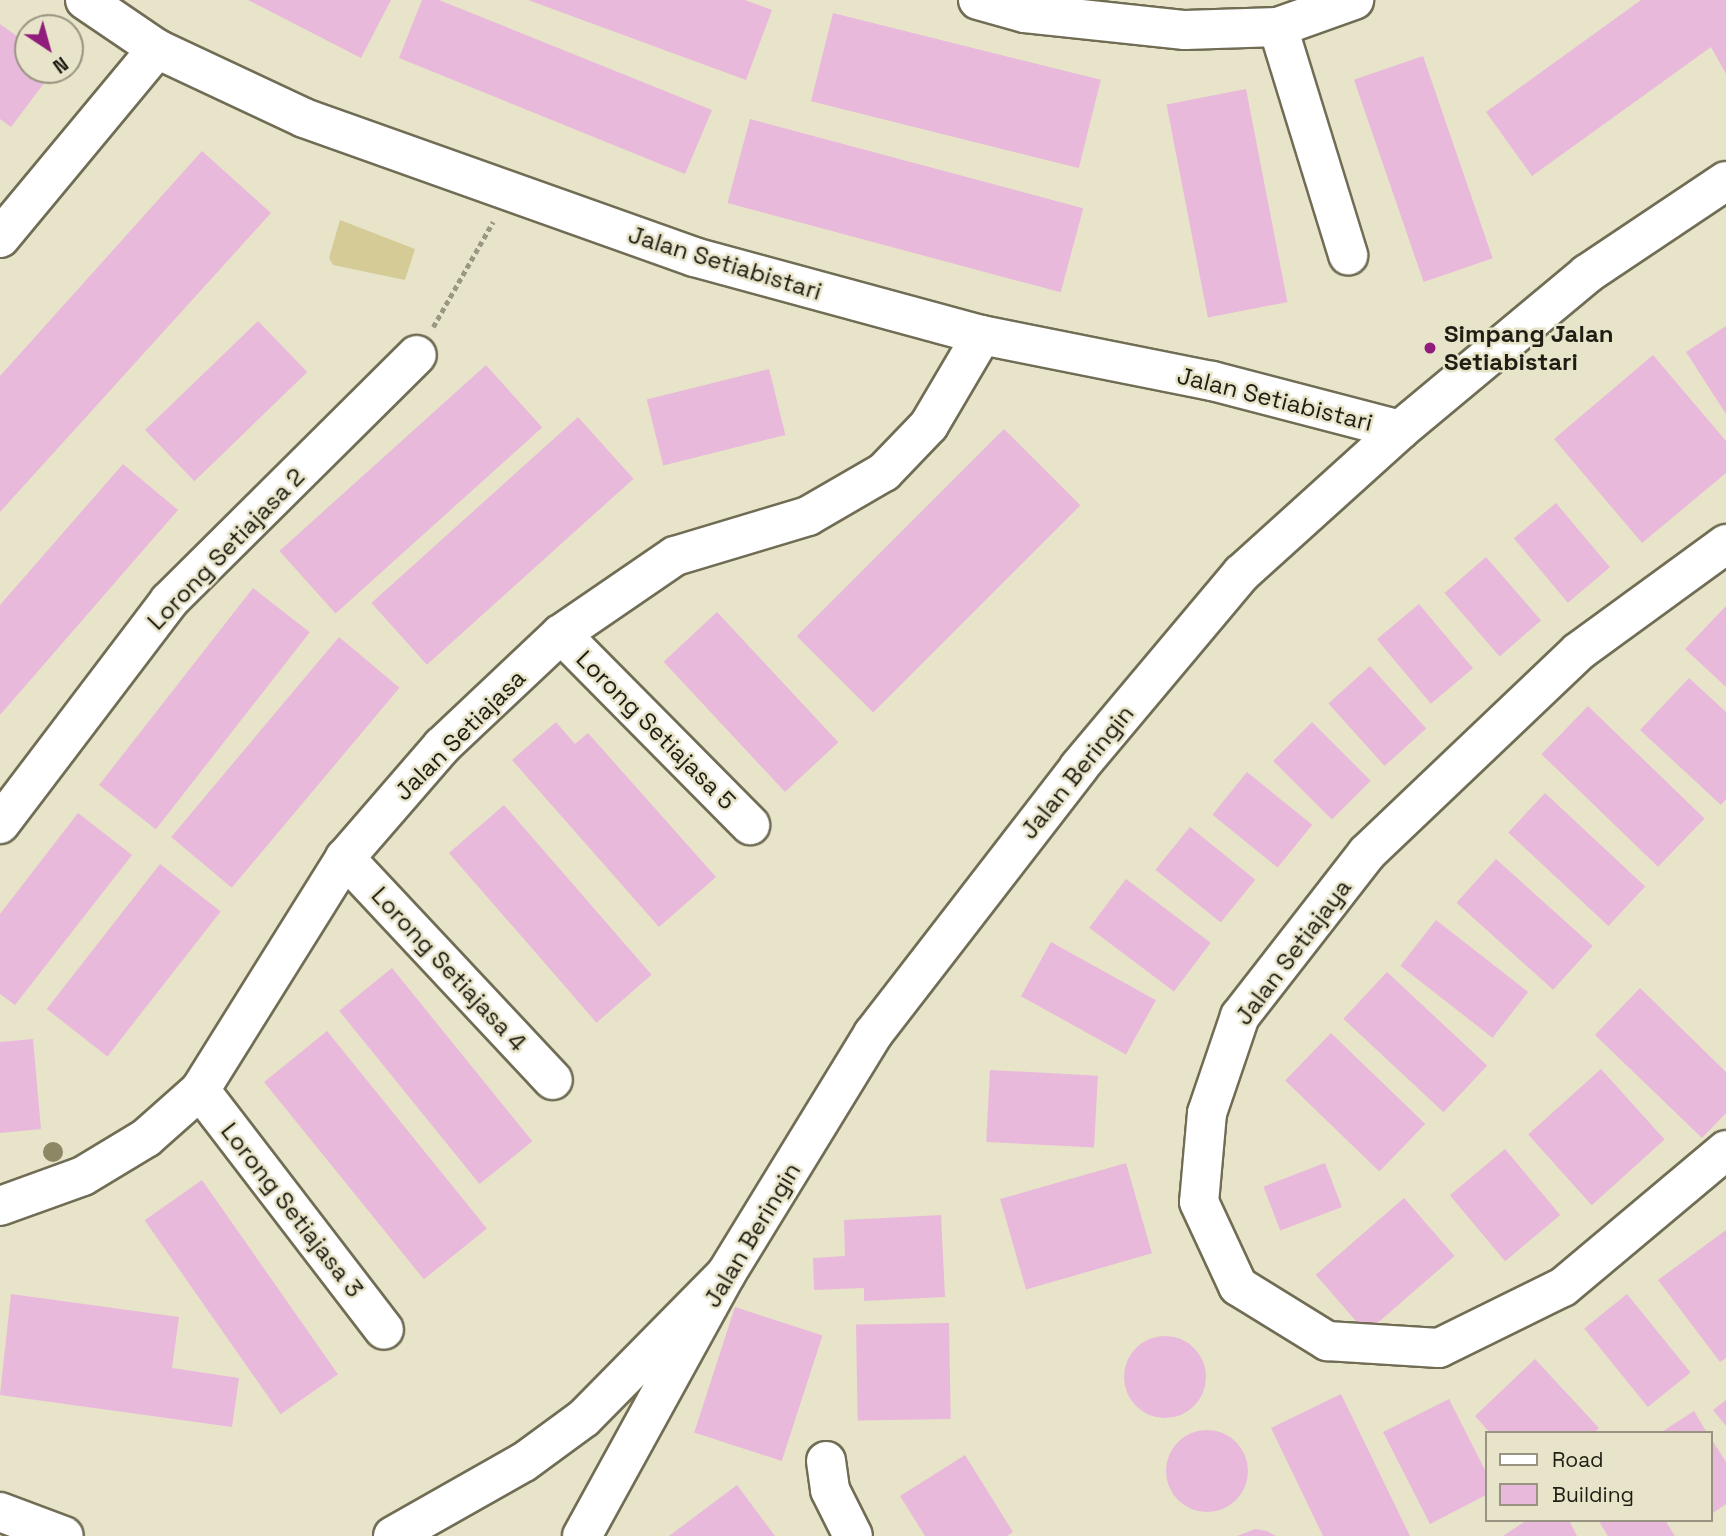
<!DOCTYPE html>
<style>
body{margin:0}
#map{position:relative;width:1726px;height:1536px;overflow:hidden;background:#e8e4c9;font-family:"Space Grotesk",sans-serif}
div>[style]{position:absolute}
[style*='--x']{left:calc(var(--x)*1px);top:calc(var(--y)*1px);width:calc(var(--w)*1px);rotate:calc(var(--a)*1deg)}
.water>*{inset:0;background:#d4cb96}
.building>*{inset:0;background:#e8b9db;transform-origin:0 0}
.round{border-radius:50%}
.path>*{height:4.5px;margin-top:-2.25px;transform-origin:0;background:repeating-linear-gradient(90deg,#9a9783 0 5px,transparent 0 8.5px)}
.roads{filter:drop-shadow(2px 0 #716d55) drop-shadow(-2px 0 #716d55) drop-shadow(0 2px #716d55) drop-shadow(0 -2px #716d55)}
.minor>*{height:38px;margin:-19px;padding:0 19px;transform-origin:19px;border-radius:19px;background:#fff}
.major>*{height:38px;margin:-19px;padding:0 19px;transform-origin:19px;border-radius:19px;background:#fff}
.trees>*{width:20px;height:20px;margin:-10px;border-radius:50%;background:#8d8764}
.dots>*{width:19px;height:19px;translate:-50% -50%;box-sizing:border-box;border:4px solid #e8e4c9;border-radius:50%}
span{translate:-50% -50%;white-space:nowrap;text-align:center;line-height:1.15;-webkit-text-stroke:5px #e8e4c9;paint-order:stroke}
.street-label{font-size:24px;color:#1f1d14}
.poi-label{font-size:24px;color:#1f1d14;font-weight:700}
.left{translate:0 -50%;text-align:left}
.legend{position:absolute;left:1485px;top:1431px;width:228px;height:91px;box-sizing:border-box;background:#e8e4c9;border:2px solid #989481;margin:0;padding:9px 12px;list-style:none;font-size:21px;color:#1f1d14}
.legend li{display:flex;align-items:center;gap:14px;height:35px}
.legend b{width:35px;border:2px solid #989481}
.north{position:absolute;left:14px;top:14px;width:70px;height:70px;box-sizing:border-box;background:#e8e4c9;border:2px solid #989481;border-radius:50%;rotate:144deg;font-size:19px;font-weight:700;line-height:28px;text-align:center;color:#1f1d14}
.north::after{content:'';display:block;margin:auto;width:24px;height:32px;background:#901c7c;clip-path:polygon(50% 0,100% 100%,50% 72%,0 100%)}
</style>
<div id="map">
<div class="water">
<div style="clip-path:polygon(340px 220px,415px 249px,405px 280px,333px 265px,329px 258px)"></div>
</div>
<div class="building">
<div style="clip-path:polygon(248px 0,391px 0,361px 58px)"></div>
<div style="clip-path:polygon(422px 0,439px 0,712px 110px,685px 174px,399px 58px)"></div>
<div style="clip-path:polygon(528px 0,745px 0,772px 10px,746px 80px)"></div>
<div style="clip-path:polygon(1641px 0,1726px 0,1726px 74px,1711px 47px,1532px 176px,1486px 112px)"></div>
<div style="left:833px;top:13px;width:276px;height:91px;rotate:14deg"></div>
<div style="clip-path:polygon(0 24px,28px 44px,28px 70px,54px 70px,11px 127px,0 119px)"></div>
<div style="left:1423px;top:56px;width:214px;height:73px;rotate:71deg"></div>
<div style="left:1246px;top:89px;width:217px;height:81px;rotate:79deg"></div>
<div style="left:750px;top:119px;width:345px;height:87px;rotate:15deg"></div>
<div style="clip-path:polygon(202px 151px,271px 213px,0 512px,0 376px)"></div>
<div style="left:258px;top:321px;width:71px;height:157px;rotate:46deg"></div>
<div style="clip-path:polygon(1726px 326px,1726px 414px,1686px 352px)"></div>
<div style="clip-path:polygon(1653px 355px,1726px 441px,1726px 473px,1642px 543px,1554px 439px)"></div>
<div style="left:486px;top:365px;width:84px;height:278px;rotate:48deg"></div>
<div style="left:769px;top:369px;width:68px;height:126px;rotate:76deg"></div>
<div style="left:578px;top:417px;width:83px;height:278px;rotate:48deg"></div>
<div style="left:1004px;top:429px;width:108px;height:293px;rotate:45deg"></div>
<div style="clip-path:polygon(123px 464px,178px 510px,0 715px,0 605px)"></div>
<div style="left:1556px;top:503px;width:84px;height:55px;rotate:50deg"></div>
<div style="left:1486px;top:557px;width:84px;height:55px;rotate:49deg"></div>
<div style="left:253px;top:588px;width:72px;height:250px;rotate:38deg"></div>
<div style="left:1419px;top:604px;width:84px;height:55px;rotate:50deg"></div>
<div style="clip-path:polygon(1726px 606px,1726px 687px,1685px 649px)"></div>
<div style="left:717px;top:612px;width:178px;height:73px;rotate:47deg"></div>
<div style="left:339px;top:637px;width:79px;height:261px;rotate:40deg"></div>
<div style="left:1370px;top:666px;width:84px;height:56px;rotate:48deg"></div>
<div style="clip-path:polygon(1689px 678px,1726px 712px,1726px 799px,1721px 805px,1640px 730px)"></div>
<div style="left:1588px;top:706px;width:162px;height:67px;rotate:44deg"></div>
<div style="clip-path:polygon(556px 722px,575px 744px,588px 733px,716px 877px,659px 927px,512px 760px)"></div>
<div style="left:1312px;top:722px;width:83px;height:55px;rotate:45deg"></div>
<div style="left:1247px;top:772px;width:84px;height:55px;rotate:39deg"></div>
<div style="left:1545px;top:793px;width:137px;height:54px;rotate:43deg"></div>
<div style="left:504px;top:805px;width:225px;height:73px;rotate:49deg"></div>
<div style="clip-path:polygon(78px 813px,132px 855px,15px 1005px,0 994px,0 914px)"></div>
<div style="left:1190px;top:827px;width:84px;height:55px;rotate:39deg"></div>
<div style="left:1496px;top:859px;width:130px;height:59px;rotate:42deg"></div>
<div style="left:160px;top:864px;width:77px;height:184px;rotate:38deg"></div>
<div style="left:1126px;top:879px;width:106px;height:61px;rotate:37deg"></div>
<div style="left:1436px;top:920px;width:117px;height:58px;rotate:38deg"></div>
<div style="left:1051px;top:942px;width:120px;height:62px;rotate:29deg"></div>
<div style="left:392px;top:968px;width:223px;height:68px;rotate:51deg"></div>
<div style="left:1387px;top:972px;width:137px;height:64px;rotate:43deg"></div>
<div style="clip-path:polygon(1640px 988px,1726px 1072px,1726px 1113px,1702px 1138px,1595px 1035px)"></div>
<div style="left:327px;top:1031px;width:254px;height:81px;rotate:51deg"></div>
<div style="left:1331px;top:1033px;width:131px;height:66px;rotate:44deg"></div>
<div style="clip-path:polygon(33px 1039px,41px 1129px,0 1133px,0 1042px)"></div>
<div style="left:1601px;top:1069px;width:95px;height:98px;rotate:48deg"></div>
<div style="left:990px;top:1070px;width:108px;height:72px;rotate:3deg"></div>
<div style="left:1505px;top:1149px;width:86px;height:72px;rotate:50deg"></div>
<div style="left:1126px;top:1163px;width:94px;height:131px;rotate:74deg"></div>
<div style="left:1325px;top:1163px;width:47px;height:66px;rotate:69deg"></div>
<div style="left:202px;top:1180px;width:237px;height:70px;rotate:55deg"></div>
<div style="left:1404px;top:1198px;width:77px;height:117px;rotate:49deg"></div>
<div style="clip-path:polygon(941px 1215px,945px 1297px,864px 1301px,864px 1288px,814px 1290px,813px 1258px,845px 1256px,844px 1220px)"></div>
<div style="clip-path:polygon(1726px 1230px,1726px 1358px,1720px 1362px,1658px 1280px)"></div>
<div style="clip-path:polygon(11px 1294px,179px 1317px,172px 1368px,239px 1378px,232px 1427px,0 1395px)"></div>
<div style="left:1627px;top:1294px;width:101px;height:55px;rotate:51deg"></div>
<div style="left:735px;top:1307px;width:92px;height:132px;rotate:18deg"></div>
<div style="left:949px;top:1323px;width:96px;height:93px;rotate:89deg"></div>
<div class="round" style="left:1124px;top:1336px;width:82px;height:82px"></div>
<div style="clip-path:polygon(1535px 1359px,1599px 1428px,1594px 1433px,1490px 1433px,1475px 1416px)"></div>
<div style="clip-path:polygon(1341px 1394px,1410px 1536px,1323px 1536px,1271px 1428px)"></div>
<div style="clip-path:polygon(1449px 1399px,1486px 1472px,1486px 1495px,1430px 1524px,1383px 1432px)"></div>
<div style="clip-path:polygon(1726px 1400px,1726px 1426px,1713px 1410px)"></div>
<div style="clip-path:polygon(1694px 1411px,1707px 1433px,1660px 1433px)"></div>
<div class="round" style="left:1166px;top:1430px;width:82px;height:82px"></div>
<div style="clip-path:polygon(1710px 1437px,1726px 1462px,1726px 1504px,1710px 1515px)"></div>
<div style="clip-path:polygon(965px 1455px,1013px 1532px,1007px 1536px,925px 1536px,900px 1496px)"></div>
<div style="clip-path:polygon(737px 1485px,775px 1536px,669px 1536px)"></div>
<div style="clip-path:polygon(1527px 1520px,1569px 1520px,1577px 1536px,1503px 1536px)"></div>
<div style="clip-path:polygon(1598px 1520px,1665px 1520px,1675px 1536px,1608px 1536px)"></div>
<div style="clip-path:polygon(1255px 1529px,1267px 1531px,1276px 1536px,1237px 1536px)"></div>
</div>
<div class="path">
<div style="--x:433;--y:327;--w:121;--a:-60.3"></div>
</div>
<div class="roads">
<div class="minor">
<div style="--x:85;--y:0;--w:87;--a:34.2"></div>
<div style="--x:157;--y:49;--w:162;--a:25.1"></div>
<div style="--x:304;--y:118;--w:414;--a:19.6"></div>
<div style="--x:694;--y:257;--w:298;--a:15.2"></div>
<div style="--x:982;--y:335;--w:235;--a:11.3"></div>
<div style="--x:1212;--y:381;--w:194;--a:14.6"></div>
<div style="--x:978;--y:0;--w:49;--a:15.5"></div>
<div style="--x:1025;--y:13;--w:161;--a:6.1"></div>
<div style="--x:1185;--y:30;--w:93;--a:-1.8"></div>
<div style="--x:1278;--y:27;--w:81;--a:-19.6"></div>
<div style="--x:1278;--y:27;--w:239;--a:72.9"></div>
<div style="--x:0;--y:238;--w:246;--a:-50.3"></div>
<div style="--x:1726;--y:544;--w:183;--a:143.9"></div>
<div style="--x:1578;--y:652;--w:291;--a:136.4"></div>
<div style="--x:1367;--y:853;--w:207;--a:127.9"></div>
<div style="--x:1240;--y:1016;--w:102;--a:108.8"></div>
<div style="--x:1207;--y:1113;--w:89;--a:95.1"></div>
<div style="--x:1199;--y:1202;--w:93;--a:65.1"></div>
<div style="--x:1238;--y:1286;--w:105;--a:31.7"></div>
<div style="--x:1327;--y:1341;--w:112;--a:3.6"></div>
<div style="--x:1439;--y:1348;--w:138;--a:-26.2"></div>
<div style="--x:1563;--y:1287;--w:213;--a:-40"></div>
<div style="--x:561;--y:634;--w:269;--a:45.3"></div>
<div style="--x:0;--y:824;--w:280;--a:-52.8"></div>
<div style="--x:169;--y:601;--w:349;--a:-44.8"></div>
<div style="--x:345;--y:858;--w:304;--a:46.9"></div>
<div style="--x:200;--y:1090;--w:302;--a:52.5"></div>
<div style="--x:0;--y:1206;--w:88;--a:-19.9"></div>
<div style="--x:83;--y:1176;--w:74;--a:-31.1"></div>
<div style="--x:146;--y:1138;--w:72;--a:-41.6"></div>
<div style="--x:200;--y:1090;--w:274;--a:-58"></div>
<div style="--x:345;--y:858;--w:148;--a:-49.1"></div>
<div style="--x:442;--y:746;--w:163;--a:-43.3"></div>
<div style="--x:561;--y:634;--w:138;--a:-34.4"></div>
<div style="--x:675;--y:556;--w:139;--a:-16.7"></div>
<div style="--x:808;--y:516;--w:88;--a:-30.1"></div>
<div style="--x:884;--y:472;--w:65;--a:-46.2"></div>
<div style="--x:929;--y:425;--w:104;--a:-59.5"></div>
<div style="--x:826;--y:1461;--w:29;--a:82"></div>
<div style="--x:830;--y:1490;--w:51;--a:63.4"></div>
<div style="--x:582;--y:1536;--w:299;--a:-61.2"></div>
<div style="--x:726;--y:1274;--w:281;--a:-58.5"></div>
<div style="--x:873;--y:1034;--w:337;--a:-52.3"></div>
<div style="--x:1079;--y:767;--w:253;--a:-50"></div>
<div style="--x:1242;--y:573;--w:213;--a:-42.1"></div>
<div style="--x:1400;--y:430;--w:244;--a:-39.8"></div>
<div style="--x:1587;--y:274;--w:167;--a:-33.8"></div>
</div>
<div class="major">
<div style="--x:0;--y:1512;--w:68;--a:20.6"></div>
<div style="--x:393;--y:1536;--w:150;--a:-29.5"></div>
<div style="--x:524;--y:1462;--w:74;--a:-36.3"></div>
<div style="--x:584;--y:1418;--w:202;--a:-45.4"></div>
</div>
</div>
<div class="trees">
<div style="left:53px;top:1152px"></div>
</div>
<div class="dots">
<div style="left:1430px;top:348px;background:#901c7c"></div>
</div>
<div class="street-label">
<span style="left:725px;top:263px;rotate:17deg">Jalan Setiabistari</span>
<span style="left:1275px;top:399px;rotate:14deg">Jalan Setiabistari</span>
<span style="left:226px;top:549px;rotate:-46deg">Lorong Setiajasa 2</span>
<span style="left:656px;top:730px;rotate:45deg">Lorong Setiajasa 5</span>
<span style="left:460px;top:735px;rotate:-45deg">Jalan Setiajasa</span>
<span style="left:1077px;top:772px;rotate:-51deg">Jalan Beringin</span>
<span style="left:1293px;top:952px;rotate:-53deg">Jalan Setiajaya</span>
<span style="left:449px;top:969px;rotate:47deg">Lorong Setiajasa 4</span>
<span style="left:292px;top:1210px;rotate:52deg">Lorong Setiajasa 3</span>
<span style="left:752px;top:1235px;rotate:-59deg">Jalan Beringin</span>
</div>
<div class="poi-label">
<span class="left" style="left:1444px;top:348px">Simpang Jalan<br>Setiabistari</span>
</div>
<ul class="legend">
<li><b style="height:9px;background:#fff"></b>Road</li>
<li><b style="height:19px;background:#e8b9db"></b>Building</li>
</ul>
<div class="north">N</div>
</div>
